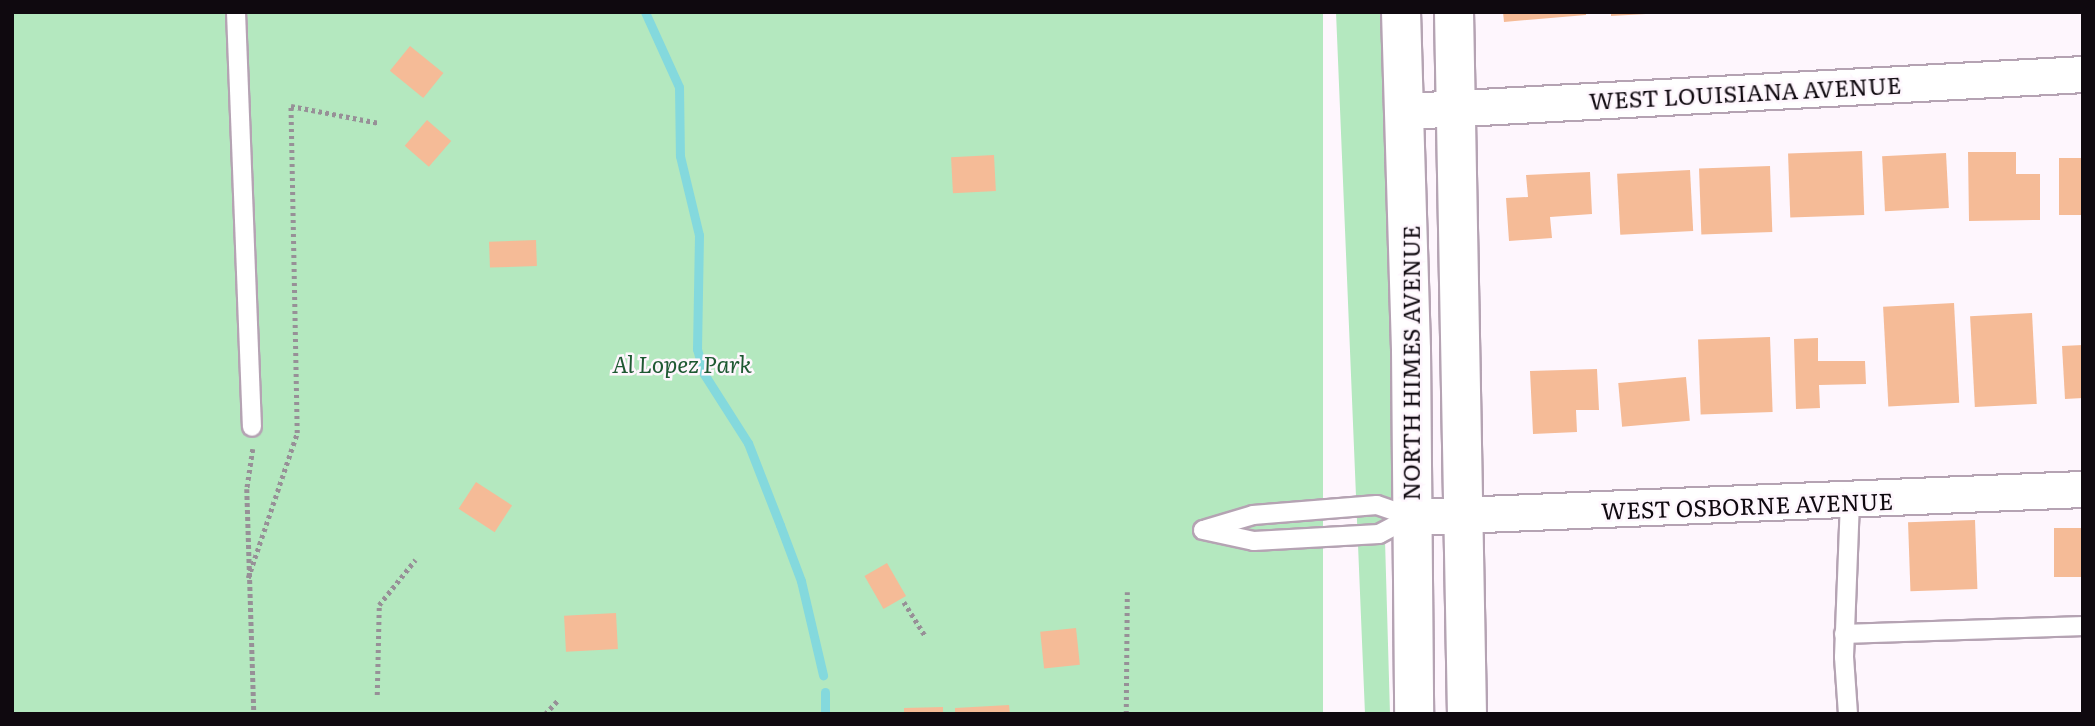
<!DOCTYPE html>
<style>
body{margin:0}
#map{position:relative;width:2095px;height:726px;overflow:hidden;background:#fef6fd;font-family:Literata,serif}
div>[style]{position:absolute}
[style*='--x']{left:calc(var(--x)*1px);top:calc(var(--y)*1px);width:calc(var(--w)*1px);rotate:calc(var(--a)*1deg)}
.green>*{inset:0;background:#b4e8bf;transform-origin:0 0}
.stream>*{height:9px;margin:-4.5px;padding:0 4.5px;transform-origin:4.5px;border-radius:4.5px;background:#84d9dd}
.building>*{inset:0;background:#f5bb97;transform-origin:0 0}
.path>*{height:4.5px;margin-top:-2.25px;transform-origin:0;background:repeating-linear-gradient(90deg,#979097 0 3.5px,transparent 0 7px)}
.roads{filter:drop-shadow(2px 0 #b5a3b3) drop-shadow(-2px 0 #b5a3b3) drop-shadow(0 2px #b5a3b3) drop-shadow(0 -2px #b5a3b3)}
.service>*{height:18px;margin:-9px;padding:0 9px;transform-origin:9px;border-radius:9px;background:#fff}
.minor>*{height:35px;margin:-17.5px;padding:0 17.5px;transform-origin:17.5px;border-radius:17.5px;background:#fff}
.tertiary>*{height:38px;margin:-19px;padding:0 19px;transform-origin:19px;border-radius:19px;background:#fff}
span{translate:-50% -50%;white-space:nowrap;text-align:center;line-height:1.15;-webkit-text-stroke:5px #fef6fd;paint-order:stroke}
.street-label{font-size:23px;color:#0f090f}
.park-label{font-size:23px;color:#1e5932;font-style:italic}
.frame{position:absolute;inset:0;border:14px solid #0f090f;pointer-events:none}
</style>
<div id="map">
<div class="green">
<div style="left:12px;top:12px;width:1311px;height:702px"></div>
<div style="clip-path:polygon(1336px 12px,1385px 12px,1396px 539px,1385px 540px,1390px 714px,1365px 714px)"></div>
</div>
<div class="stream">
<div style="--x:645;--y:12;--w:82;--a:65.6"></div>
<div style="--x:679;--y:87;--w:69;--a:89.2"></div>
<div style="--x:680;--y:156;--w:81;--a:76.5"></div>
<div style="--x:699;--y:235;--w:114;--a:91"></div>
<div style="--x:697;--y:349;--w:26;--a:74"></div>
<div style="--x:704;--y:374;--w:82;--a:57.5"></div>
<div style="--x:748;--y:443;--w:88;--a:68.7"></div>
<div style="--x:780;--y:525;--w:60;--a:69.4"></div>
<div style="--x:801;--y:581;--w:97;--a:76.8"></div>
<div style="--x:825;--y:692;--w:22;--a:90"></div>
</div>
<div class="building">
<div style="clip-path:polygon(1503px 12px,1586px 12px,1586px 15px,1504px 22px)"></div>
<div style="clip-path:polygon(1611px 12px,1646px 12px,1646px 14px,1611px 16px)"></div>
<div style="left:410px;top:46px;width:43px;height:32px;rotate:39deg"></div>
<div style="left:427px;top:120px;width:32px;height:34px;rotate:41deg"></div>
<div style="left:1862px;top:151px;width:64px;height:74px;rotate:88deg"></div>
<div style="clip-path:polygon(1968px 152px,2016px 152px,2016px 174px,2040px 174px,2040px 220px,1969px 221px)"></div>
<div style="left:1946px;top:153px;width:55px;height:64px;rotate:87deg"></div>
<div style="left:994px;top:155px;width:36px;height:43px;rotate:87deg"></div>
<div style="left:2083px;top:158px;width:57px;height:24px;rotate:90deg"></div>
<div style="left:1770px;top:166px;width:66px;height:71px;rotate:88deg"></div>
<div style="left:1690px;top:170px;width:61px;height:73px;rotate:87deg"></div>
<div style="clip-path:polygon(1590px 172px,1592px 214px,1550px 217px,1552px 238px,1509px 241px,1506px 198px,1528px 197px,1526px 175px)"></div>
<div style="left:536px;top:240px;width:26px;height:47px;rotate:88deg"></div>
<div style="left:1954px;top:303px;width:100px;height:71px;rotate:87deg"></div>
<div style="left:2032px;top:313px;width:91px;height:62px;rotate:87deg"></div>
<div style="left:1770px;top:337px;width:75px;height:72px;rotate:88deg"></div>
<div style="clip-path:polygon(1818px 338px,1818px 361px,1865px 361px,1866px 384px,1819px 385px,1820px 408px,1796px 409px,1794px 339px)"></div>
<div style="clip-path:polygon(2083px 345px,2083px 398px,2065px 399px,2062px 346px)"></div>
<div style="clip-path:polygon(1597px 369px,1599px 410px,1576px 410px,1577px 432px,1533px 434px,1530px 371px)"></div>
<div style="left:1686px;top:377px;width:44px;height:68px;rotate:85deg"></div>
<div style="left:476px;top:482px;width:43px;height:32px;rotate:33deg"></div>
<div style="left:1975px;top:520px;width:69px;height:67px;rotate:88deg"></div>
<div style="left:2083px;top:528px;width:49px;height:29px;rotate:90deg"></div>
<div style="left:887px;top:563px;width:38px;height:26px;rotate:60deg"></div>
<div style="left:616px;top:613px;width:36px;height:52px;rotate:87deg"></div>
<div style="left:1076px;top:628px;width:37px;height:36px;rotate:84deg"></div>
<div style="clip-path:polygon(1009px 705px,1010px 714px,955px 714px,955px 708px)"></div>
<div style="clip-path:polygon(943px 707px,943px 714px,904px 714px,904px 708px)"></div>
</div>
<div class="path">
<div style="--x:253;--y:449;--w:40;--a:98.5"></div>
<div style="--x:247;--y:489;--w:225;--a:88.2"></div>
<div style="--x:248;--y:578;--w:153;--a:-71.3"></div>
<div style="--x:297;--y:433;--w:327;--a:-91.1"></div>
<div style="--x:291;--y:106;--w:90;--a:10.9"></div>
<div style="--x:904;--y:602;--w:41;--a:57.8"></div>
<div style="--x:377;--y:695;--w:90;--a:-88.7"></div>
<div style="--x:379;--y:605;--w:58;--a:-51.3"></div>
<div style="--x:545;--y:714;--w:18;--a:-47"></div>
<div style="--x:1126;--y:714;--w:122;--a:-89.5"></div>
</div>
<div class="roads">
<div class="service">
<div style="--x:236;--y:12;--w:415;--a:87.8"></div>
<div style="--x:1206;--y:529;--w:49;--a:-16.6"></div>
<div style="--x:1253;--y:515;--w:124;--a:-4.6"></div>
<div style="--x:1377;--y:505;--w:36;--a:19"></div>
<div style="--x:1203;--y:530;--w:52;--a:12.2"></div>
<div style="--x:1254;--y:541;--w:125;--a:-3.2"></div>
<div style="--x:1379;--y:534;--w:36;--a:-28"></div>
<div style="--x:1844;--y:634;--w:239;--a:-1.9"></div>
<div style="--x:1848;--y:714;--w:57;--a:-94"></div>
<div style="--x:1844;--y:657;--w:156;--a:-87.8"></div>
</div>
<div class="minor">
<div style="--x:1407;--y:111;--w:677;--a:-3.13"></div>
<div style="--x:1411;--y:517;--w:673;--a:-2.39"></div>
</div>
<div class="tertiary">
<div style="--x:1401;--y:12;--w:338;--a:88.3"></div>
<div style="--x:1411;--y:350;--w:364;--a:89.5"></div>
<div style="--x:1454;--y:12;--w:702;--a:88.94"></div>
</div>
</div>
<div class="street-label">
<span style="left:1745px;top:92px;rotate:-3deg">WEST LOUISIANA AVENUE</span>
<span style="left:1410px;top:363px;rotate:-90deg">NORTH HIMES AVENUE</span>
<span style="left:1747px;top:505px;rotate:-2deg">WEST OSBORNE AVENUE</span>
</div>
<div class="park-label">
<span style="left:682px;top:363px">Al Lopez Park</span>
</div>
<div class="frame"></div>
</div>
